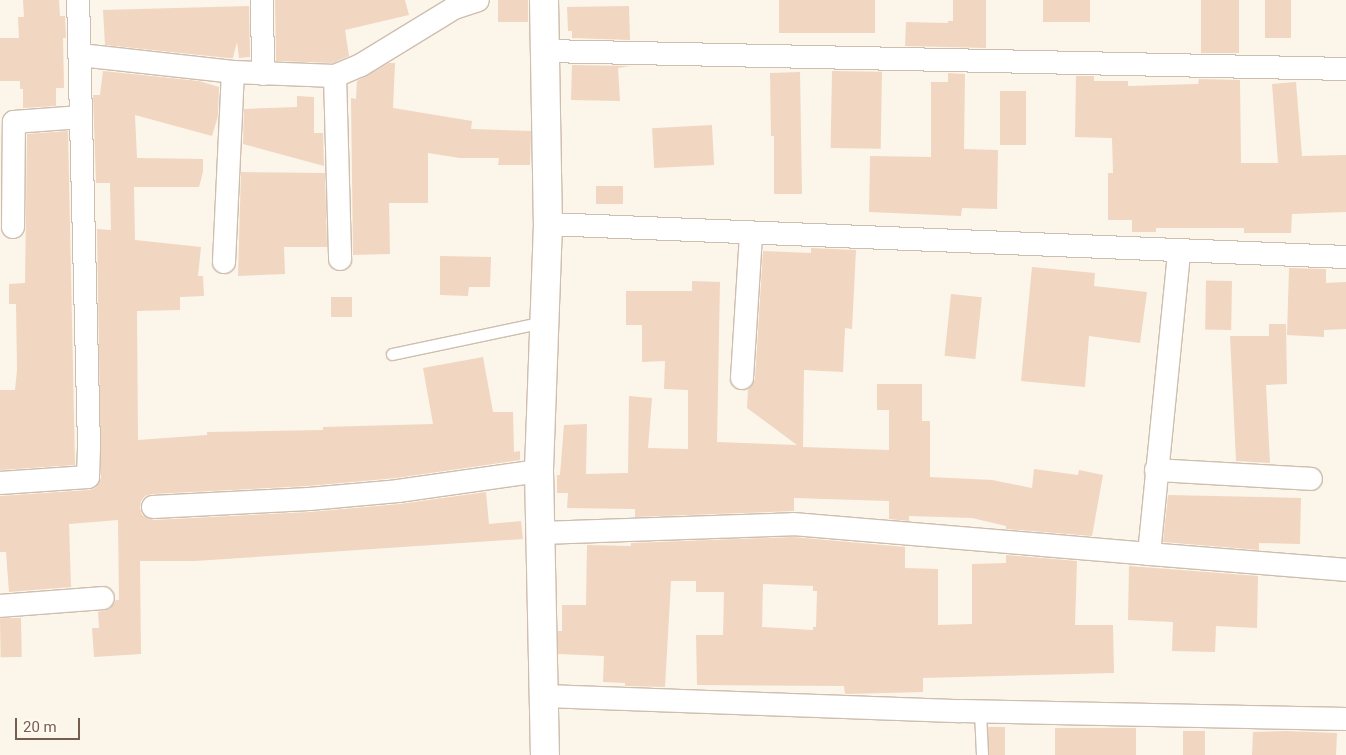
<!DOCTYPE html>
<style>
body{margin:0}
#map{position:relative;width:1346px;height:755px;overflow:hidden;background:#fcf5ea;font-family:Roboto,sans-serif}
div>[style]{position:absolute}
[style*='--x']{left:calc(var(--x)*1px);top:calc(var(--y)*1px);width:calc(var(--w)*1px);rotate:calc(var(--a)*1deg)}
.building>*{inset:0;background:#f1d6c2;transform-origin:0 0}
.roads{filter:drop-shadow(1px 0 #cebeaf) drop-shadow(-1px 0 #cebeaf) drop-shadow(0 1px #cebeaf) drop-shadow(0 -1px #cebeaf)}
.lane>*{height:11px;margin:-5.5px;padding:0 5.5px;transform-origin:5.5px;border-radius:5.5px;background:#fff}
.street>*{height:22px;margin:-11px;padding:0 11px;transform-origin:11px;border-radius:11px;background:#fff}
.secondary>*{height:28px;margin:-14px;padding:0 14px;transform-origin:14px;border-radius:14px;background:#fff}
span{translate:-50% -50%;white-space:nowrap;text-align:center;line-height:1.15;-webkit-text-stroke:4px #fff9f0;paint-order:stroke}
.scale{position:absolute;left:15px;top:718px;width:65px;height:22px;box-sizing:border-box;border:2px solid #765d4d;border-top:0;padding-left:6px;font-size:15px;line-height:18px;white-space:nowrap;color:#765d4d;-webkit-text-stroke:4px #fff9f0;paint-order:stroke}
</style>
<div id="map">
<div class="building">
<div style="clip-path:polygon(23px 0,59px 0,60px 16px,65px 16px,66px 38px,63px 38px,64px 88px,56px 88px,56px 106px,23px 108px,23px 89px,20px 89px,20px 81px,0 81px,0 38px,19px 38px,18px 17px,24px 17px)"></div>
<div style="clip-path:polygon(275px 0,405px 0,409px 15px,345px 30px,349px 56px,333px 63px,276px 61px)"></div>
<div style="left:498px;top:0;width:30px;height:22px"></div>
<div style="left:779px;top:0;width:96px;height:33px"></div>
<div style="clip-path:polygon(953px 0,986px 0,986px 48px,905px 46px,906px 22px,948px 23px,948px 21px,953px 21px)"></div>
<div style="left:1043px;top:0;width:47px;height:22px"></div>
<div style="left:1201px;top:0;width:38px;height:53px"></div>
<div style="left:1265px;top:0;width:26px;height:38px"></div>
<div style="clip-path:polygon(249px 6px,250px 57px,239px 58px,237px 42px,233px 58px,228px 58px,105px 45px,103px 10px)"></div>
<div style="clip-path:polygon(629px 6px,630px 40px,572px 38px,572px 31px,568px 31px,567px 7px)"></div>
<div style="clip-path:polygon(389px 63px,395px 63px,393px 108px,472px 121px,471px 129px,531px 131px,530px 165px,498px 165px,499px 158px,460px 158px,428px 153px,428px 203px,389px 203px,390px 254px,353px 255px,351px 98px,356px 99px,357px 81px)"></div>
<div style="clip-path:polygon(572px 65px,630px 66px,618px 68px,620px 101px,571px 100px)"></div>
<div style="clip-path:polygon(103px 71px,199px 81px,219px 87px,218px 116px,212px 136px,135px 115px,137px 158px,203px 159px,203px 172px,199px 187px,134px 187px,135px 240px,201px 247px,198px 276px,203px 276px,204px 296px,180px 297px,180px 310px,137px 311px,138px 440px,207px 435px,207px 432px,323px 430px,323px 427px,433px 424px,423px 368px,483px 357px,493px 412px,513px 412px,514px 452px,520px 451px,520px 460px,396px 478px,308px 486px,152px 494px,145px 496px,141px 501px,140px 508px,142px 515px,154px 520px,310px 512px,400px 504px,486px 492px,489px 524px,521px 521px,523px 539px,195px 561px,140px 561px,141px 654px,94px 657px,92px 628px,99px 628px,98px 612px,110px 609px,116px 600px,119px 600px,118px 520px,69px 524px,71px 587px,9px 592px,6px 552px,0 552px,0 496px,89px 490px,95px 488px,101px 478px,97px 229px,111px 230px,110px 183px,96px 183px,93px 95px,100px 95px)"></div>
<div style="left:832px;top:71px;width:50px;height:77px;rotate:1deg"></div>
<div style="clip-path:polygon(800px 72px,802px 194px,774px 194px,774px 136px,771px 136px,770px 73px)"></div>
<div style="clip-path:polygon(948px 73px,965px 74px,964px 149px,998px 150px,997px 209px,962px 208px,961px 216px,869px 212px,870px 156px,931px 157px,931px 82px,948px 82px)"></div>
<div style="clip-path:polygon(1076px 76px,1094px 76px,1094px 81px,1128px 81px,1128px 86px,1198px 84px,1199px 79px,1240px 80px,1241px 163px,1278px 163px,1272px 84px,1296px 82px,1302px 156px,1346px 155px,1346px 212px,1292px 214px,1291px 233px,1244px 233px,1244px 228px,1156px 228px,1156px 232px,1132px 232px,1132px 220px,1108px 220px,1108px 173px,1113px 173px,1112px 138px,1075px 137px)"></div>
<div style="left:1000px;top:91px;width:26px;height:54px"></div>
<div style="clip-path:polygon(297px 96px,314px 97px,314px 133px,323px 133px,324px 166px,243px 144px,244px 109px,297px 107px)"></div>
<div style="left:712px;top:125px;width:40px;height:60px;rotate:87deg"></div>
<div style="clip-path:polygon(68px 131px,75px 465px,0 470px,0 390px,15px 390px,17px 370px,16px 304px,9px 304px,9px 284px,25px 283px,27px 134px)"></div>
<div style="clip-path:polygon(241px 172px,325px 173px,327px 247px,284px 247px,285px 274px,238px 276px)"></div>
<div style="left:623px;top:186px;width:18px;height:27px;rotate:90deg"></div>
<div style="clip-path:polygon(811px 248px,856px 250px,852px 329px,845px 328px,843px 372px,804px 370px,803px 447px,889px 450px,889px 410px,877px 410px,877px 384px,922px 384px,922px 421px,930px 421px,930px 477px,992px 480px,1032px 488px,1034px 469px,1078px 475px,1079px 470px,1103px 475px,1092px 536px,1006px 529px,1006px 526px,972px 518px,909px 516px,909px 521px,889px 519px,889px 501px,794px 498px,794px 511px,635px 517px,635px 509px,567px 508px,568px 493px,557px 493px,557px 475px,560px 475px,564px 425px,587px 424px,586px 474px,628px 473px,629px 396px,652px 398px,648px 448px,688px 449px,688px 390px,664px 389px,665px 361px,642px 362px,642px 325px,626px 325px,626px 291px,692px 291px,692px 281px,720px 282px,717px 442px,797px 445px,747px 408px,748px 390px,755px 379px,763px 251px,811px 253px)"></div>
<div style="clip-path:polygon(440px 256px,491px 257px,490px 287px,469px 287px,468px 296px,440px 295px)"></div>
<div style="clip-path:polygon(1032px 267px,1095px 273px,1094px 286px,1147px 292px,1140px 343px,1089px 336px,1085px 387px,1021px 381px)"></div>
<div style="clip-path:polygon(1289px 268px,1326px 269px,1326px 283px,1346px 282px,1346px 329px,1324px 330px,1324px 337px,1287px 335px)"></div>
<div style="left:1232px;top:281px;width:49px;height:26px;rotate:91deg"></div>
<div style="left:951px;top:294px;width:31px;height:62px;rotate:6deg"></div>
<div style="left:331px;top:297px;width:21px;height:20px"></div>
<div style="clip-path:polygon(1269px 324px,1286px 324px,1287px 384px,1266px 385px,1270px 463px,1236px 461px,1230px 336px,1269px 336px)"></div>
<div style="clip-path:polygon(1168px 495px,1301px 498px,1300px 544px,1259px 543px,1259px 550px,1163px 542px)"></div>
<div style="clip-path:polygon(evenodd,793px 537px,905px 547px,905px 568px,938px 569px,938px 625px,972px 624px,972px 564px,1006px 563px,1006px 555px,1077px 561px,1075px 625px,1113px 625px,1114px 673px,923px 678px,923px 692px,845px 694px,844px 686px,697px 685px,696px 635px,723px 635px,724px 592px,696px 592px,696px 581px,671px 581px,665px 687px,625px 686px,625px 683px,603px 682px,604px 656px,558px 654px,558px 631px,562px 631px,562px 605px,586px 605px,587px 545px,631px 546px,631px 543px,793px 537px,763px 584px,813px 586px,813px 591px,817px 591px,816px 627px,813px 627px,813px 630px,762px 627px,763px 584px)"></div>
<div style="clip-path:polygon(1129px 566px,1258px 576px,1257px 628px,1216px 626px,1215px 652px,1172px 651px,1173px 622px,1128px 620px)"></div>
<div style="left:21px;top:618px;width:39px;height:21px;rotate:89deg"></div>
<div style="left:988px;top:727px;width:17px;height:28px"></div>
<div style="left:1136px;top:728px;width:27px;height:81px;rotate:90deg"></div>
<div style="left:1183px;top:731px;width:22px;height:24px"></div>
<div style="clip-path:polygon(1286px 731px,1337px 733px,1336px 755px,1252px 755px,1253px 732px)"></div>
</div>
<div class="roads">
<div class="lane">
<div style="--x:392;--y:354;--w:155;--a:-11.9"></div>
<div style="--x:980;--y:712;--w:43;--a:87.3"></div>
</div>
<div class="street">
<div style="--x:262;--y:0;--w:74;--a:89.2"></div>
<div style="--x:546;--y:51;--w:800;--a:1.29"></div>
<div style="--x:80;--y:55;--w:154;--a:6.3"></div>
<div style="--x:233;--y:72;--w:102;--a:2.2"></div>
<div style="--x:335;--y:76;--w:28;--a:-23"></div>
<div style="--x:361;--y:65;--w:109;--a:-31.5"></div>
<div style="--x:454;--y:8;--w:25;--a:-18"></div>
<div style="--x:335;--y:76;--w:183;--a:88.4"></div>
<div style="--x:548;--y:224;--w:799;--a:2.37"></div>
<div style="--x:13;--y:227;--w:105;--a:-89.5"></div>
<div style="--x:14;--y:122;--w:67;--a:-4.3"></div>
<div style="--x:224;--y:262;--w:190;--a:-87.3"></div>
<div style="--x:742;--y:378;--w:145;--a:-86.4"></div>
<div style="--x:1156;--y:470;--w:155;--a:3.3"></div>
<div style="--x:0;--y:483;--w:88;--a:-3.9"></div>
<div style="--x:88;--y:477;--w:31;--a:-88"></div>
<div style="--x:89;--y:446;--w:446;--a:-91.4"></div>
<div style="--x:153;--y:507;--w:156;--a:-2.9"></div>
<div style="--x:309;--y:499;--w:89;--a:-5.1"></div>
<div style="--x:398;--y:491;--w:142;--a:-8.1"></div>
<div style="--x:541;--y:533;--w:252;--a:-2"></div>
<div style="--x:793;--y:524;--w:357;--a:4.8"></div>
<div style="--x:1149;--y:554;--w:304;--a:-84.3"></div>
<div style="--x:1149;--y:554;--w:198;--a:4.6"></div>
<div style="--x:0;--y:606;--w:103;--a:-4.4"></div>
<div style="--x:545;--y:696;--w:416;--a:2.1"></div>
<div style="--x:961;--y:711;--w:385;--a:1.2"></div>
</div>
<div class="secondary">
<div style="--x:544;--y:0;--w:224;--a:89"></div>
<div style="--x:548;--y:224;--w:247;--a:92.1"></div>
<div style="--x:539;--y:471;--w:284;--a:88.8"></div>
</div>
</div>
<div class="scale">20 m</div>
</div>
